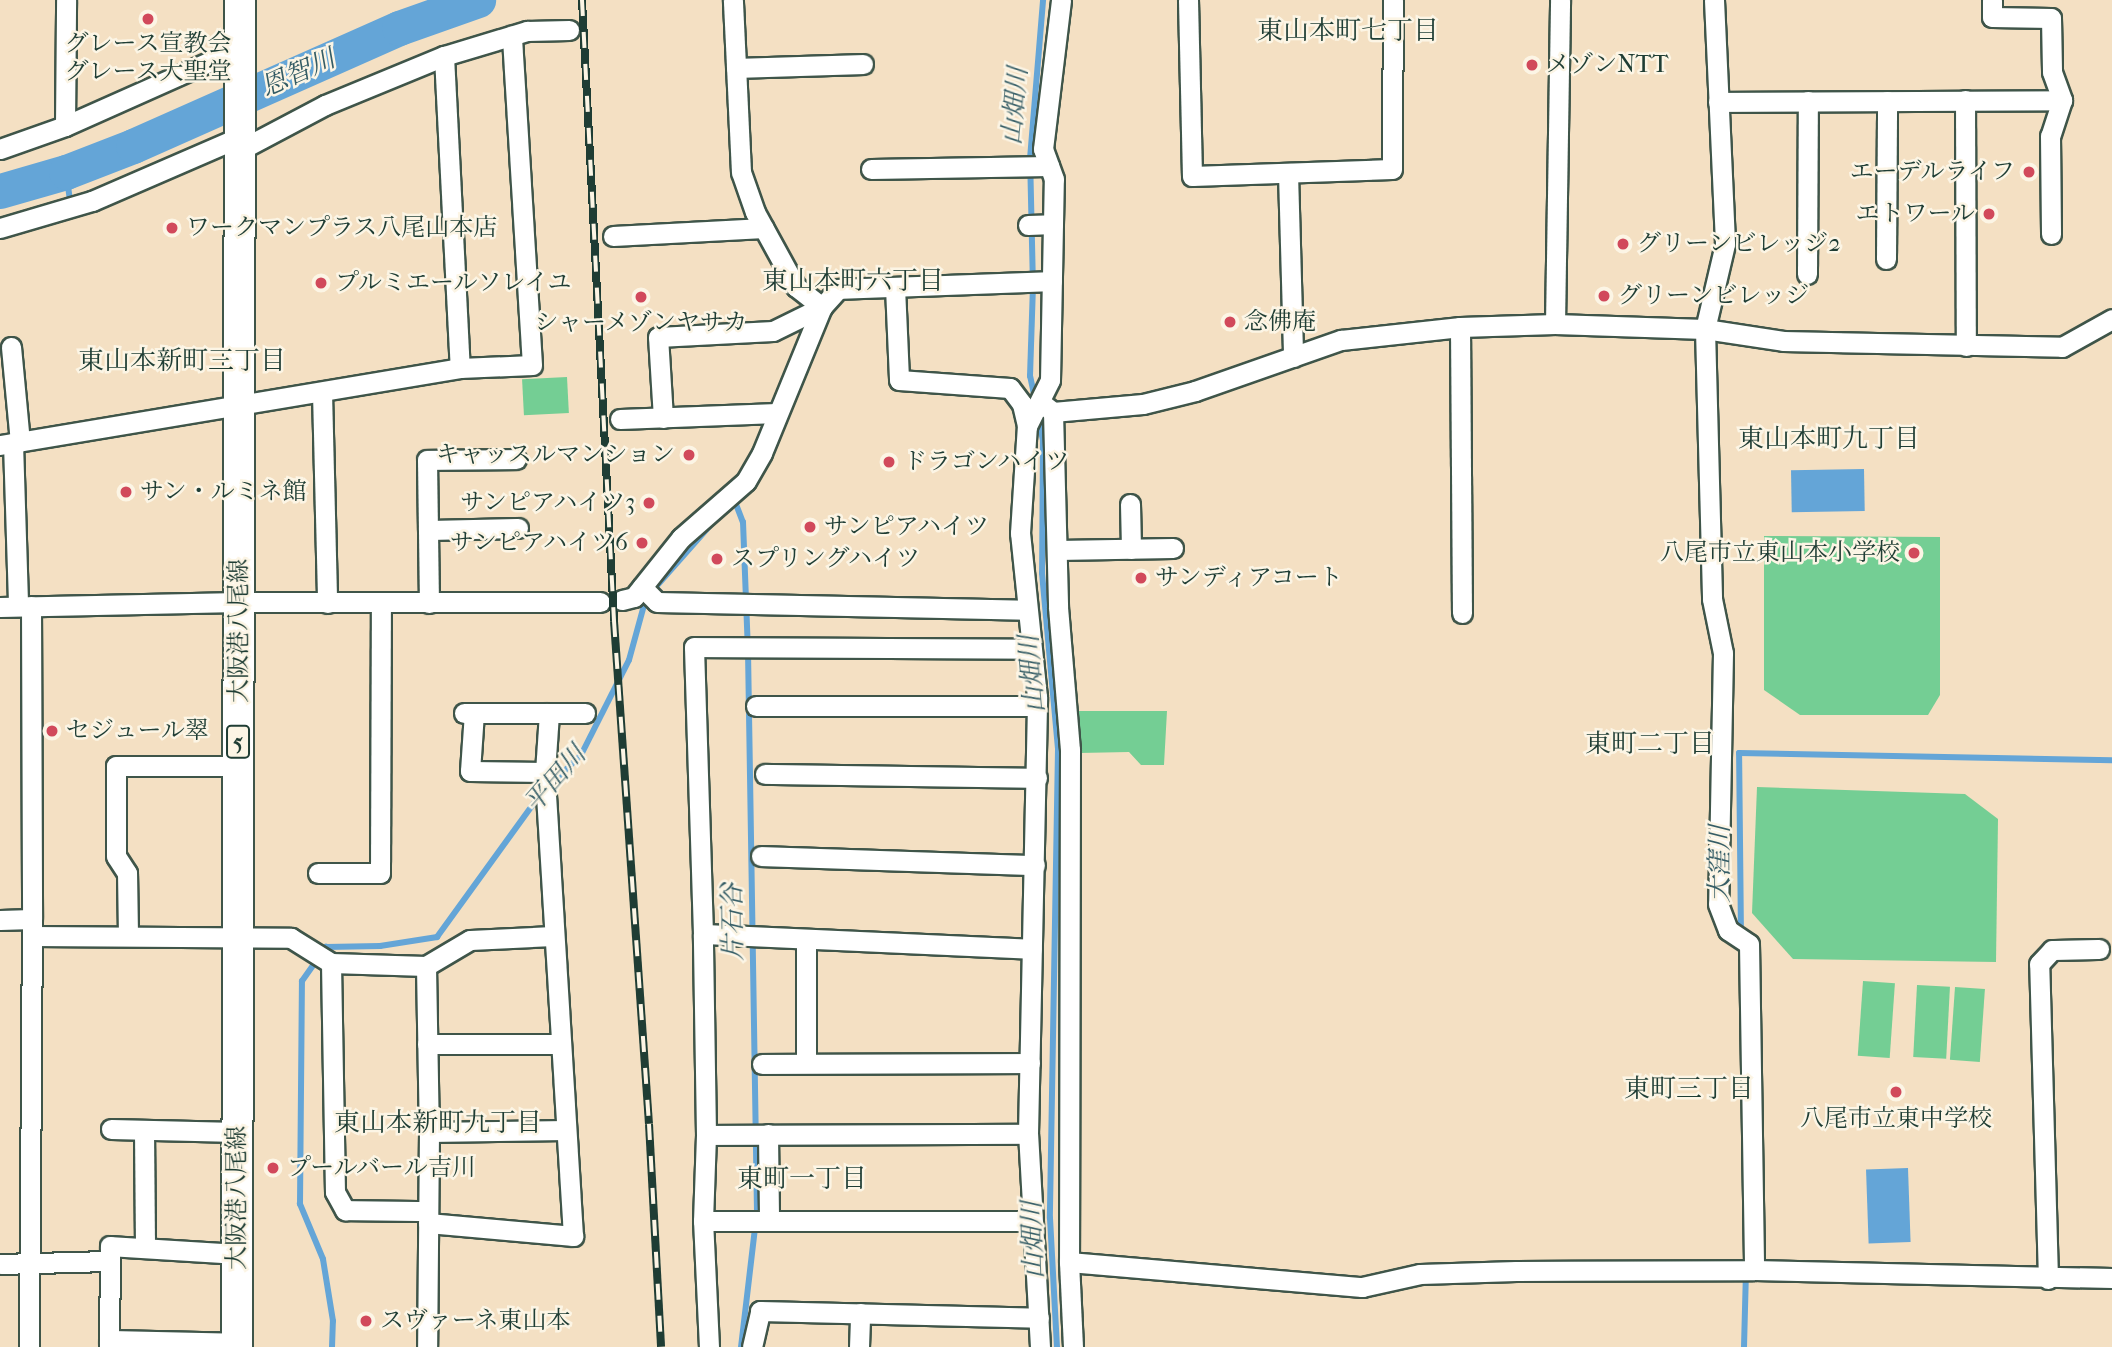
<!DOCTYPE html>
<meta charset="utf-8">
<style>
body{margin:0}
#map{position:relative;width:2112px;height:1347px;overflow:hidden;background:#f4e0c3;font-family:"IM FELL French Canon","Noto Serif JP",serif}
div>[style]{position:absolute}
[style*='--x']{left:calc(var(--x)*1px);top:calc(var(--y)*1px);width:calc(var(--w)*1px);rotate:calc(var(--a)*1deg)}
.green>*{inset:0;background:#74ce94;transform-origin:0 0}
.water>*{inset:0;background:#64a5d7;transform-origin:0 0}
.stream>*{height:6px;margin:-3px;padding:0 3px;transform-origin:3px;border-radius:3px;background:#64a5d7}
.river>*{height:35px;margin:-17.5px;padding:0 17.5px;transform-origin:17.5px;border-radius:17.5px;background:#64a5d7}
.roads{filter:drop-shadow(2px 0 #3f5549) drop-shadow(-2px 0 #3f5549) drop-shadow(0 2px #3f5549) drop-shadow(0 -2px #3f5549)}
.minor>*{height:19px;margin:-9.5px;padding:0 9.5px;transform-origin:9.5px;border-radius:9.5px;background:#fff}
.primary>*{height:30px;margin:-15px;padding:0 15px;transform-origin:15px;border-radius:15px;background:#fff}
.rail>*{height:8px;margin-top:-4px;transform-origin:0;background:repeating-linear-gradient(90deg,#fcf5e5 0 16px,#1f3d34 0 32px);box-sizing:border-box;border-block:2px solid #1f3d34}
.dots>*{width:19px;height:19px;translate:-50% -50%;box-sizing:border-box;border:4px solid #fcf5e5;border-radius:50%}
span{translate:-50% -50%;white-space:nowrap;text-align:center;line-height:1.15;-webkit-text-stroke:5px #fcf5e5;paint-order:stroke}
.shield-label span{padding:2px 5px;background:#fcf5e5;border:2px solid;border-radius:5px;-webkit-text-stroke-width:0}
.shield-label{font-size:23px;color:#1f3d34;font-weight:700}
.poi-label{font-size:24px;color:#1f3d34}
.left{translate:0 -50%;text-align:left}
.right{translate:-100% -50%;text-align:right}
.street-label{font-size:24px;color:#1f3d34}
.neighbourhood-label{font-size:26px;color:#1f3d34}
.water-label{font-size:26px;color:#345c65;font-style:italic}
</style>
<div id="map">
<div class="green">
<div style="left:567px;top:377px;width:36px;height:45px;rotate:87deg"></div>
<div style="clip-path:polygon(1764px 536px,1940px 537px,1940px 695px,1928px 715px,1800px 715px,1764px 690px)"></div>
<div style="clip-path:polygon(1077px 711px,1167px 711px,1164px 765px,1141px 765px,1129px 752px,1079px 753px)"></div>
<div style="clip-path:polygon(1757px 787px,1965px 794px,1998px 819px,1996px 962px,1793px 959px,1752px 913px)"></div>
<div style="left:1863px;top:981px;width:32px;height:75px;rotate:4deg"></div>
<div style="left:1917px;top:985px;width:33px;height:72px;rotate:3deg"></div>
<div style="left:1955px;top:987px;width:30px;height:73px;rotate:4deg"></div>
</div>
<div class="water">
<div style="left:1864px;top:469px;width:42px;height:73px;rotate:89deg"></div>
<div style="left:1908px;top:1168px;width:74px;height:42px;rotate:88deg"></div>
</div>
<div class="stream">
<div style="--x:66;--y:172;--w:27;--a:82"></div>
<div style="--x:1035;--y:399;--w:24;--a:-102"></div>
<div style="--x:1030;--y:376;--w:89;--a:-88.1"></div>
<div style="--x:1033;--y:287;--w:128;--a:-91.3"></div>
<div style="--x:1030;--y:159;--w:160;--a:-85.3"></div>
<div style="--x:1038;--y:417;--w:24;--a:78"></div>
<div style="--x:1043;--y:440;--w:133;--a:90.4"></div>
<div style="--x:1042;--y:573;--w:178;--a:84.8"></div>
<div style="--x:1058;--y:750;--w:468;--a:91"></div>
<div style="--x:1050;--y:1218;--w:129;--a:86.9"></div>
<div style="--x:734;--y:499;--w:25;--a:69"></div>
<div style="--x:743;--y:522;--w:129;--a:87.8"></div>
<div style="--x:748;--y:651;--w:560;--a:89.08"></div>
<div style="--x:757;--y:1211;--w:137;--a:96.7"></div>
<div style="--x:550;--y:785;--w:43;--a:-44.1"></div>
<div style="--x:581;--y:755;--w:106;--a:-63.2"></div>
<div style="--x:629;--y:660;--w:64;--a:-74.7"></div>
<div style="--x:646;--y:598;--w:104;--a:-48.5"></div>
<div style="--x:1741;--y:936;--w:183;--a:-90.6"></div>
<div style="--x:1739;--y:753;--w:373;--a:1.1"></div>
<div style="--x:332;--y:1347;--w:26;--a:-88"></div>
<div style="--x:333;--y:1321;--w:63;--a:-99.2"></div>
<div style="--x:323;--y:1259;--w:60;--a:-112.7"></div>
<div style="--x:300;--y:1204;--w:223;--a:-89.5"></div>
<div style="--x:302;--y:981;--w:42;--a:-54.8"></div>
<div style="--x:326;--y:947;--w:54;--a:-1.1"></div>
<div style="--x:380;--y:946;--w:58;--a:-9"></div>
<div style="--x:437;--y:937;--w:179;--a:-54.1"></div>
<div style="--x:1744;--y:1347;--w:75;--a:-88.5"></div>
</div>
<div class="river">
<div style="--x:0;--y:191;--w:69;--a:-16.1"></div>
<div style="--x:66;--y:172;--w:72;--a:-21.2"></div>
<div style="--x:133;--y:146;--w:291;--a:-23.9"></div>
<div style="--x:399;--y:28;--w:84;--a:-19.5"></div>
</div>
<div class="roads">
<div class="minor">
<div style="--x:1188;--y:0;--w:176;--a:88.7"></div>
<div style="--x:1192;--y:176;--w:200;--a:-2"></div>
<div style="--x:1392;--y:169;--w:169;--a:-89.7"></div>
<div style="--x:1714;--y:0;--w:244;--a:87.4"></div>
<div style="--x:1725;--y:244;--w:87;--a:103.2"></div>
<div style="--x:1705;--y:329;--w:270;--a:88.5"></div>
<div style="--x:1712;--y:599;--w:55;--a:78.5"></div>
<div style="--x:1723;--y:653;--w:251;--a:91.1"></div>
<div style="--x:1718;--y:904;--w:28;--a:69"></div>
<div style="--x:1728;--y:930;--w:25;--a:34"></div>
<div style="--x:1749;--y:944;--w:326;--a:89.1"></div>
<div style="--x:1992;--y:0;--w:17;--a:90"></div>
<div style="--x:1992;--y:17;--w:59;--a:1"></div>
<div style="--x:2051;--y:18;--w:54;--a:88.9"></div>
<div style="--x:2052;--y:72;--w:30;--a:70"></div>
<div style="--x:2062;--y:100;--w:38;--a:108"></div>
<div style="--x:2050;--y:136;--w:98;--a:89.4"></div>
<div style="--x:444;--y:56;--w:312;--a:87.1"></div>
<div style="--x:736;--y:68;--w:127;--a:-1.8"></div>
<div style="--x:1965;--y:100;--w:246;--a:89.8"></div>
<div style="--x:1718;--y:102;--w:344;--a:-0.3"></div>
<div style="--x:65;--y:126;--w:126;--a:-89.5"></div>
<div style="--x:0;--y:149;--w:69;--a:-19.5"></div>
<div style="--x:65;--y:126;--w:192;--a:-24"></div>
<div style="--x:240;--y:150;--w:96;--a:-27.9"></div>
<div style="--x:325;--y:105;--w:129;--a:-22.4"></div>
<div style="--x:444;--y:56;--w:87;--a:-16.8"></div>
<div style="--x:527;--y:31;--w:42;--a:-1.4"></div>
<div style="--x:871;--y:169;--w:178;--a:-1"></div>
<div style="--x:1288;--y:173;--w:184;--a:88.4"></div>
<div style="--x:1028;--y:225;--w:25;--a:-2"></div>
<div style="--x:0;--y:228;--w:96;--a:-16.4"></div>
<div style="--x:92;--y:201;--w:161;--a:-23.4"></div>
<div style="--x:613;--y:236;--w:151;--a:-3"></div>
<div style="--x:1886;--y:259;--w:158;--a:-89.6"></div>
<div style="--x:1807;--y:274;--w:173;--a:-89.7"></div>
<div style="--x:895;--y:287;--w:93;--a:87.5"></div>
<div style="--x:899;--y:380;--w:111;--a:4.1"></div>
<div style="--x:1010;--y:388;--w:20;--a:53"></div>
<div style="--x:1022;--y:404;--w:23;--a:77"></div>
<div style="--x:1555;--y:324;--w:324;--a:-89.1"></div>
<div style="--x:1460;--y:327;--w:286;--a:89.6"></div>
<div style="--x:11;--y:347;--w:95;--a:84.6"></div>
<div style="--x:322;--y:392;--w:211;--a:88.6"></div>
<div style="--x:1044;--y:405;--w:11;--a:38"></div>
<div style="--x:1053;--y:412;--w:90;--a:-5.1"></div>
<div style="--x:1143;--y:404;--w:54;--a:-14"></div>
<div style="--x:1195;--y:391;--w:155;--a:-19.3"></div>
<div style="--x:1341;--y:340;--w:120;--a:-6.2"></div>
<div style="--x:1460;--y:327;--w:95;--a:-1.8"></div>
<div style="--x:1555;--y:324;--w:150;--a:1.9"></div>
<div style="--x:1705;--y:329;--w:79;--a:8.7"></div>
<div style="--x:1783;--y:341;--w:279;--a:1.2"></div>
<div style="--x:2062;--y:347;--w:57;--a:-29.2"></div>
<div style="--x:1053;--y:412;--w:195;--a:88.5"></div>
<div style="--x:1058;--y:607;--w:144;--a:85.2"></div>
<div style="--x:1070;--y:750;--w:512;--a:90.11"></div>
<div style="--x:1069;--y:1262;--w:294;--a:4.9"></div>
<div style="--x:1362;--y:1287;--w:59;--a:-12.6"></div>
<div style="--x:1420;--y:1274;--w:96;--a:-1.8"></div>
<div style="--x:1516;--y:1271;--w:238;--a:-0.2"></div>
<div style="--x:1754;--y:1270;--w:358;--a:1.3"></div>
<div style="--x:663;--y:418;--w:81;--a:-93.5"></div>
<div style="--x:658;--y:337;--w:115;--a:-3"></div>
<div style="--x:773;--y:331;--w:55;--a:-26.1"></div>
<div style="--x:822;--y:307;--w:24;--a:-48"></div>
<div style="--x:838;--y:289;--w:214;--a:-2.1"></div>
<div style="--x:620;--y:419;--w:157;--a:-2.2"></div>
<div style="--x:13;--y:443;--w:163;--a:88.2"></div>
<div style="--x:0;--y:445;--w:466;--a:-9.5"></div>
<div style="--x:460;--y:368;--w:72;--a:-2.4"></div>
<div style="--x:532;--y:365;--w:330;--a:-93.5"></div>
<div style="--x:1130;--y:504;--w:45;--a:88.7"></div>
<div style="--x:428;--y:530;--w:90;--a:-1.3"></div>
<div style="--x:1057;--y:550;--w:116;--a:-1"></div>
<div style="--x:642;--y:587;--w:21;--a:45"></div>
<div style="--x:657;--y:602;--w:369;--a:1.2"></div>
<div style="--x:622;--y:600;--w:12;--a:-14"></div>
<div style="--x:634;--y:597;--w:75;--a:-51.5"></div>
<div style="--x:681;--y:538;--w:86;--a:-41.2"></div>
<div style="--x:746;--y:481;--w:32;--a:-60"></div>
<div style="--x:762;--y:453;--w:158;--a:-67.7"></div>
<div style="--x:822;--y:307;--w:33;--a:-142"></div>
<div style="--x:796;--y:287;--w:85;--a:-118.7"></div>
<div style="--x:755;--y:212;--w:42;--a:-109.3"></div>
<div style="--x:741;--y:172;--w:172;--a:-92.7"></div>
<div style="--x:429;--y:603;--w:143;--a:-90.8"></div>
<div style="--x:427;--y:460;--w:89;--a:-0.6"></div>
<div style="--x:31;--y:606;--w:313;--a:89.8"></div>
<div style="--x:0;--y:607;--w:239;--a:-1.2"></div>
<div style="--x:239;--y:602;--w:361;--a:0"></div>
<div style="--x:756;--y:706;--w:281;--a:0"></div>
<div style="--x:464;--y:713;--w:121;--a:0"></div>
<div style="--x:545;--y:772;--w:59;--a:-86.1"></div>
<div style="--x:765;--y:774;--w:272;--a:0.8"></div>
<div style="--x:761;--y:856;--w:274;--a:1.9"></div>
<div style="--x:318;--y:873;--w:62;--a:0"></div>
<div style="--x:380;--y:873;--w:270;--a:-89.8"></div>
<div style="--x:0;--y:920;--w:32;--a:-2"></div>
<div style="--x:32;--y:919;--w:17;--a:90"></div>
<div style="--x:32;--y:936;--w:259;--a:0.4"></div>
<div style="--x:291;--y:938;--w:47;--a:32"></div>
<div style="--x:331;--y:963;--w:95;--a:1.8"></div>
<div style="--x:426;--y:966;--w:51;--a:-30.6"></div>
<div style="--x:470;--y:940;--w:83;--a:-2.8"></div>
<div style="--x:703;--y:934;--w:329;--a:2.6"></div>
<div style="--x:128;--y:935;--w:62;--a:-90.9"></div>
<div style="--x:127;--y:873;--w:20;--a:-123"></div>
<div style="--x:116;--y:856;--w:90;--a:-90"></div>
<div style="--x:116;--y:766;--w:122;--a:0"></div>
<div style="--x:806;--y:939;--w:124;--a:90"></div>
<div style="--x:331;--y:963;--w:229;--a:89"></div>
<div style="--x:335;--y:1192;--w:21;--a:61"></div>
<div style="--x:345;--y:1210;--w:83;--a:0.7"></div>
<div style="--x:426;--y:966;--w:166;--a:89"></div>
<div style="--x:429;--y:1132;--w:215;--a:90.5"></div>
<div style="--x:427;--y:1044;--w:133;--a:0"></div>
<div style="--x:762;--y:1064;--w:268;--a:-0.2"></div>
<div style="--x:111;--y:1129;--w:126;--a:1.4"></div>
<div style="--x:144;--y:1130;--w:118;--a:89.5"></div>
<div style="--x:429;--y:1132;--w:137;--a:-0.8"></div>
<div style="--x:768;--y:1134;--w:87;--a:89.3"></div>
<div style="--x:706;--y:1135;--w:322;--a:-0.2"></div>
<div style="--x:703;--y:1221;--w:329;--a:0"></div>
<div style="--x:428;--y:1223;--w:146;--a:5.1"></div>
<div style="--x:573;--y:1236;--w:465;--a:-93.5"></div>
<div style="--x:545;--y:772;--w:75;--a:-179.2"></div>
<div style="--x:470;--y:771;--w:58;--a:-86.1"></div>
<div style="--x:1069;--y:1262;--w:85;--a:87.3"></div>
<div style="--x:0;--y:1264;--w:109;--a:-1.6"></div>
<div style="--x:2048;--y:1279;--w:315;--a:-91.6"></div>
<div style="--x:2039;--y:964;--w:19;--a:-47"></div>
<div style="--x:2052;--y:950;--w:47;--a:-1.2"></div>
<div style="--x:109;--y:1340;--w:128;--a:1.3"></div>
<div style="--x:29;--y:1347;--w:411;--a:-89.6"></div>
<div style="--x:109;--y:1347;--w:101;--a:-89.4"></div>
<div style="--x:110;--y:1246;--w:127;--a:3.6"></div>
<div style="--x:709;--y:1347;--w:126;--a:-92.7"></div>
<div style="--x:703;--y:1221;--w:86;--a:-88"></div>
<div style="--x:706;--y:1135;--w:201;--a:-90.9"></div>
<div style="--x:703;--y:934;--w:287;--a:-91.8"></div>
<div style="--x:694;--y:647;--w:336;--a:0.3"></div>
<div style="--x:752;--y:1347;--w:37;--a:-77"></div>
<div style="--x:760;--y:1311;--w:279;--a:1.4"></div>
<div style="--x:859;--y:1347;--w:34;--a:-88"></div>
<div style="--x:1040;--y:1347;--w:213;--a:-93.2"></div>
<div style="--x:1028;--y:1134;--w:437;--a:-88.8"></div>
<div style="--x:1037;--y:697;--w:165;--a:-95.9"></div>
<div style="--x:1020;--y:533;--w:107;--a:-86.3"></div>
<div style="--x:1027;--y:426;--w:51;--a:-63.4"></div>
<div style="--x:1050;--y:380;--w:201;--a:-88.9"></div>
<div style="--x:1054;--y:179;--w:32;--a:-110"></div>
<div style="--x:1043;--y:149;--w:150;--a:-83.1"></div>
</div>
<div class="primary">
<div style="--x:237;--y:1347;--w:1347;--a:-89.87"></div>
</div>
</div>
<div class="rail">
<div style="--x:582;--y:0;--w:622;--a:87.05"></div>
<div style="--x:614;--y:621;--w:504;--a:86.02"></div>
<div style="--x:649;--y:1124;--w:223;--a:86.9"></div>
</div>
<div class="dots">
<div style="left:148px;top:19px;background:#d1495b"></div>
<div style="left:1532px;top:65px;background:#d1495b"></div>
<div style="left:2029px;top:172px;background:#d1495b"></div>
<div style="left:1989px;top:214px;background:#d1495b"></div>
<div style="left:172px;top:228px;background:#d1495b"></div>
<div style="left:1623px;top:244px;background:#d1495b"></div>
<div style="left:321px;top:283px;background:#d1495b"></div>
<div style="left:1604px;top:296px;background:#d1495b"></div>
<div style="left:641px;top:297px;background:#d1495b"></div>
<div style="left:1230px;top:322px;background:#d1495b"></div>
<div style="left:689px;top:455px;background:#d1495b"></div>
<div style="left:889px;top:462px;background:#d1495b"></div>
<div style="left:126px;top:492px;background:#d1495b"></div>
<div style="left:649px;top:503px;background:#d1495b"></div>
<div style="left:810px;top:527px;background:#d1495b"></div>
<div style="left:642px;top:543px;background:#d1495b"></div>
<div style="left:1914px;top:553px;background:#d1495b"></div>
<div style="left:717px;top:559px;background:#d1495b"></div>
<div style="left:1141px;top:578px;background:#d1495b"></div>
<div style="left:52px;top:731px;background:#d1495b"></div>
<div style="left:1896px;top:1092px;background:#d1495b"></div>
<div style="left:273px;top:1168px;background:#d1495b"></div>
<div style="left:366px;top:1321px;background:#d1495b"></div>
</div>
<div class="shield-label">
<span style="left:238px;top:742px">5</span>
</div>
<div class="poi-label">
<span style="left:148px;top:58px">グレース宣教会<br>グレース大聖堂</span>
<span class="left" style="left:1546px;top:65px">メゾンNTT</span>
<span class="right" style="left:2015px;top:172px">エーデルライフ</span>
<span class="right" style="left:1975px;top:214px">エトワール</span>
<span class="left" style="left:186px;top:228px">ワークマンプラス八尾山本店</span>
<span class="left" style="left:1637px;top:244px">グリーンビレッジ2</span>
<span class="left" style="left:335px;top:283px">プルミエールソレイユ</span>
<span class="left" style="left:1618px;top:296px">グリーンビレッジ</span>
<span class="left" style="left:1244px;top:322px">念佛庵</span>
<span style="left:641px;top:323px">シャーメゾンヤサカ</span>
<span class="right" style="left:675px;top:455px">キャッスルマンション</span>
<span class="left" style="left:903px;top:462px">ドラゴンハイツ</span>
<span class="left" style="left:140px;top:492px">サン・ルミネ館</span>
<span class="right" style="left:635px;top:503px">サンピアハイツ3</span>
<span class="left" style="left:824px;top:527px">サンピアハイツ</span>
<span class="right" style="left:628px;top:543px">サンピアハイツ6</span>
<span class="right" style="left:1900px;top:553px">八尾市立東山本小学校</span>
<span class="left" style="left:731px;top:559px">スプリングハイツ</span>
<span class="left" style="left:1155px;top:578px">サンディアコート</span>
<span class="left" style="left:66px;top:731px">セジュール翠</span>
<span style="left:1896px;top:1119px">八尾市立東中学校</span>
<span class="left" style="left:287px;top:1168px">プールバール吉川</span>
<span class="left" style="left:380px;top:1321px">スヴァーネ東山本</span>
</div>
<div class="street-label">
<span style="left:239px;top:631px;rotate:-90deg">大阪港八尾線</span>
<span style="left:237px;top:1198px;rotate:-90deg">大阪港八尾線</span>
</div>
<div class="neighbourhood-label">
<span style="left:1348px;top:31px">東山本町七丁目</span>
<span style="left:853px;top:281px">東山本町六丁目</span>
<span style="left:182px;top:361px">東山本新町三丁目</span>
<span style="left:1829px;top:439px">東山本町九丁目</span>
<span style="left:1650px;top:744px">東町二丁目</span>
<span style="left:1689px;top:1089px">東町三丁目</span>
<span style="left:438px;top:1123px">東山本新町九丁目</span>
<span style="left:802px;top:1179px">東町一丁目</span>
</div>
<div class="water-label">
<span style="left:298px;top:73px;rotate:-24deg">恩智川</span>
<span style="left:1015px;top:106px;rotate:-85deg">山畑川</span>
<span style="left:1032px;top:674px;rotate:-95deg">山畑川</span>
<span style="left:555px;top:779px;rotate:-49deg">平田川</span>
<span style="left:1720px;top:864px;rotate:-90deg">大窪川</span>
<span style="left:733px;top:922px;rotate:-91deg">片石谷</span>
<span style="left:1033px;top:1240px;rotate:-92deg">山畑川</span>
</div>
</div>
